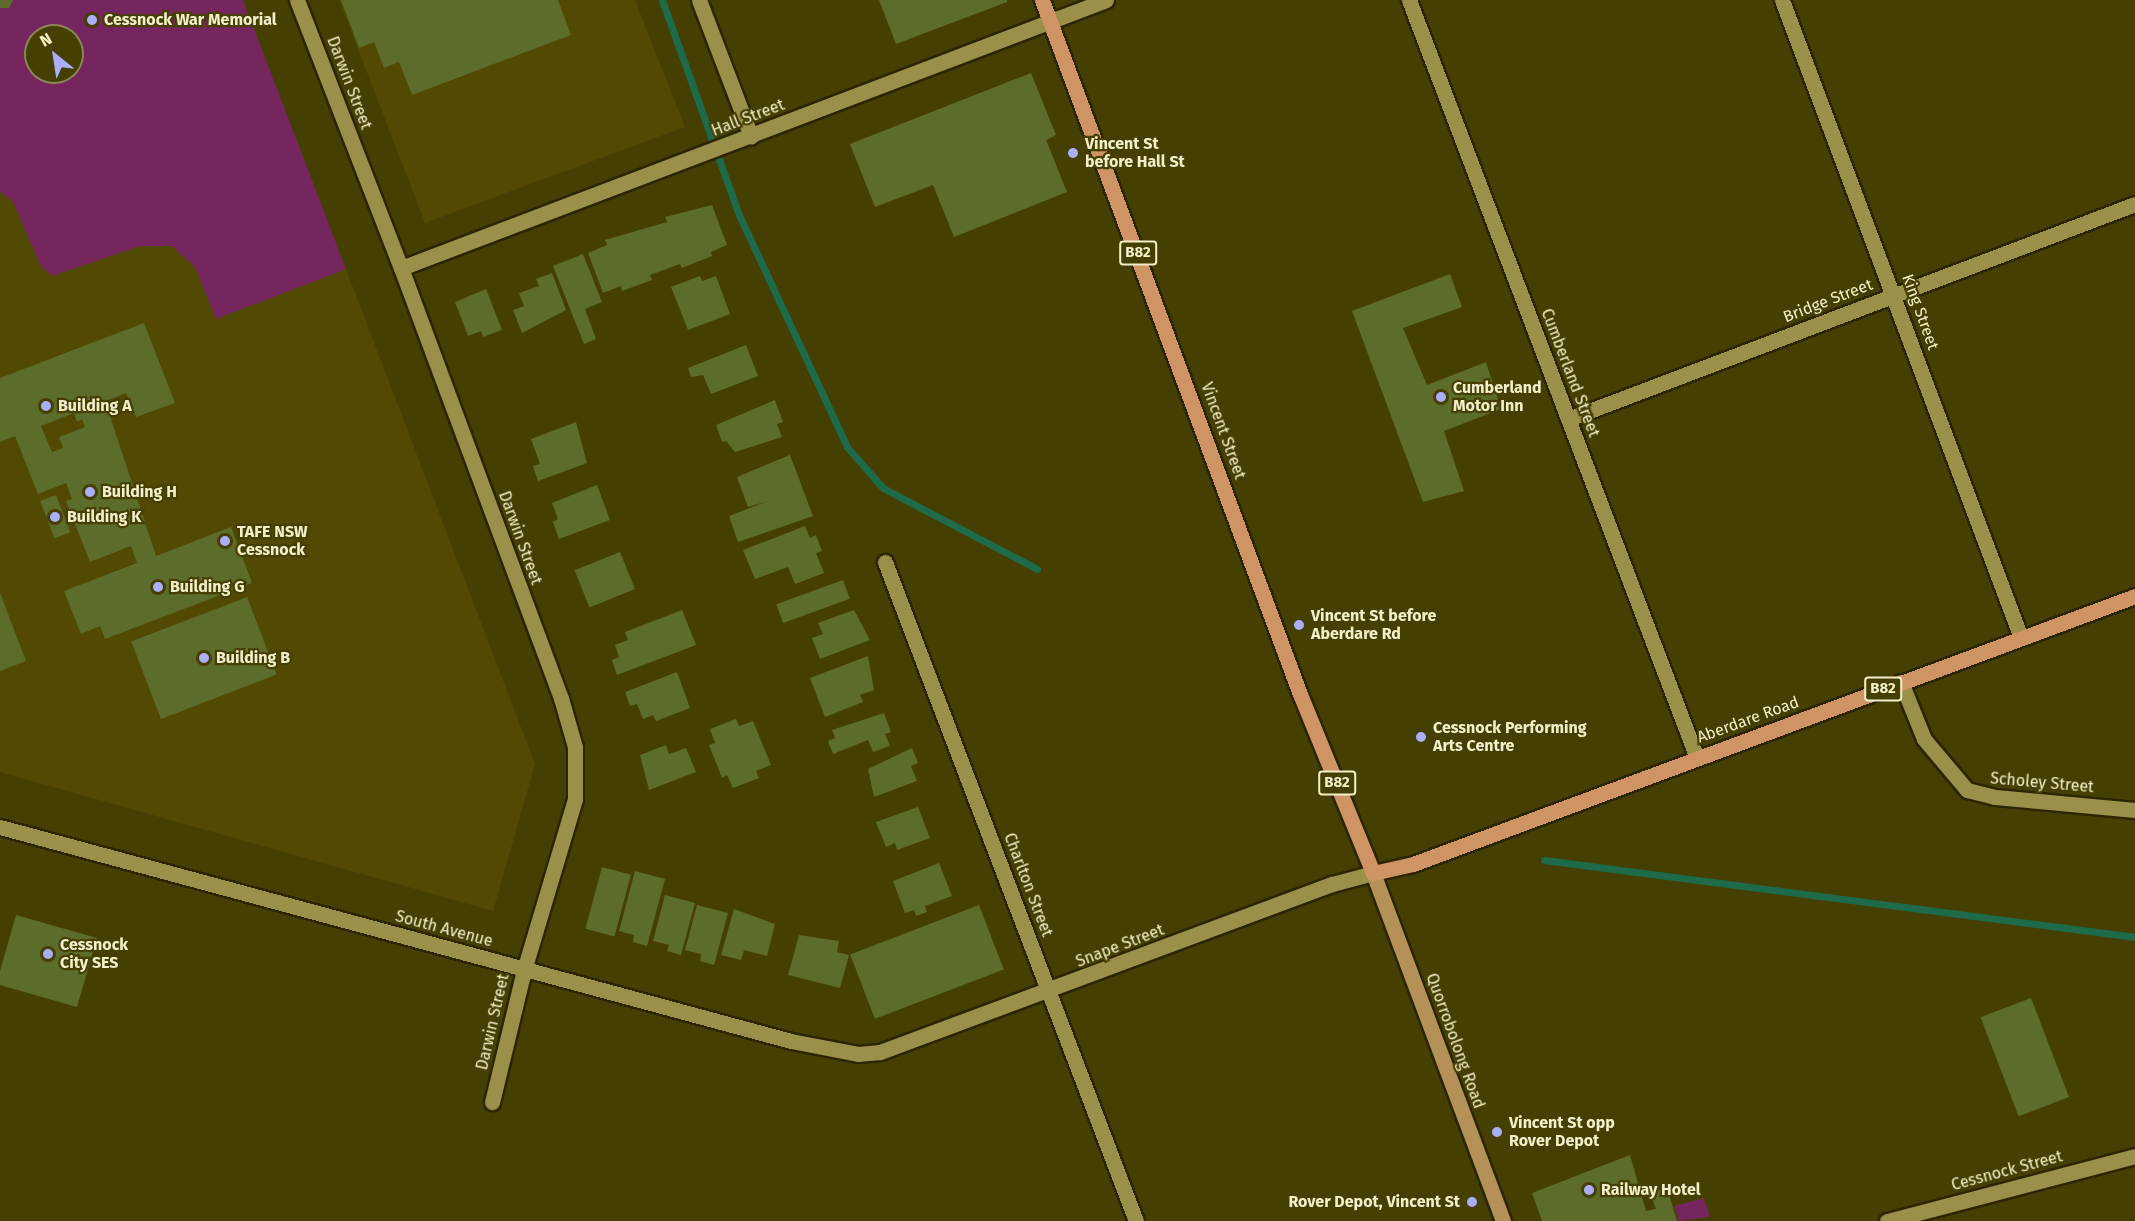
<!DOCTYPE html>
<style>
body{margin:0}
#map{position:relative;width:2135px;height:1221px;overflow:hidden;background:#463f02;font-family:"Fira Sans",sans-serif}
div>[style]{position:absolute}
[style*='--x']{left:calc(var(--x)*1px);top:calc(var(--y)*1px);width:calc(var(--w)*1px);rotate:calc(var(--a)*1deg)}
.built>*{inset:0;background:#524903}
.green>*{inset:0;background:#76265f}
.stream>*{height:7px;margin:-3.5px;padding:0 3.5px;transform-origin:3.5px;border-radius:3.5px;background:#1d6b4a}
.building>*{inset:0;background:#5c6c2a;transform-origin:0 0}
.roads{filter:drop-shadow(2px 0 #2b2500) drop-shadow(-2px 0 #2b2500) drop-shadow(0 2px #2b2500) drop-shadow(0 -2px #2b2500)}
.street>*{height:15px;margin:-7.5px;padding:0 7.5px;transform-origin:7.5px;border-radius:7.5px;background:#9a904a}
.secondary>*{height:15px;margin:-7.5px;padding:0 7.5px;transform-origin:7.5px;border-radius:7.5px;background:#b49257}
.primary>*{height:15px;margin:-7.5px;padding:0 7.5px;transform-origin:7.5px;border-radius:7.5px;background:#ce9463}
.dots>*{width:16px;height:16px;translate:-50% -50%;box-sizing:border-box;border:3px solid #463f02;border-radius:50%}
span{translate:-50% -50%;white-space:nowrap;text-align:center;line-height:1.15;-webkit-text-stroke:4.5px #463f02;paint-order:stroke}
.shield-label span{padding:2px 4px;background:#463f02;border:2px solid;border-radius:4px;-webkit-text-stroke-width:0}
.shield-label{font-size:15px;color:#f3efcc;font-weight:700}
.poi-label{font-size:16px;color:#f3efcc;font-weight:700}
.left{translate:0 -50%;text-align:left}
.right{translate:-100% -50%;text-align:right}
.street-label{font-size:16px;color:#f3efcc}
.north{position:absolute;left:24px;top:24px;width:60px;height:60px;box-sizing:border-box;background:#463f02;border:2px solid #8b8553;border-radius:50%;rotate:330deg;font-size:16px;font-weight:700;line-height:24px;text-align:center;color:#f3efcc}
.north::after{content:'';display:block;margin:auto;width:21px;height:27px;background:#abaffb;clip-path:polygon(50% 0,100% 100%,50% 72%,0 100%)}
</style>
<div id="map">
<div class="built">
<div style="clip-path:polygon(339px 0,635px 0,685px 127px,425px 223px)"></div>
<div style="clip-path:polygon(0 192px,12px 200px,41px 266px,52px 276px,140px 246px,172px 246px,195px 267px,216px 319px,346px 269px,535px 764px,493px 911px,0 772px)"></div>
</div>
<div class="green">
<div style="clip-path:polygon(evenodd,0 0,243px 0,346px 269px,216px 319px,195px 267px,172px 246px,140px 246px,52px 276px,41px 266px,12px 200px,0 192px,0 0,36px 36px,72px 36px,72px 72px,36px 72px,36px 36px)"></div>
<div style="clip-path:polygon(1704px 1198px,1710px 1217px,1679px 1221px,1674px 1206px)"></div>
</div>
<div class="stream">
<div style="--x:662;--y:0;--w:228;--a:70.3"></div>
<div style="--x:739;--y:215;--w:256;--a:65"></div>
<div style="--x:847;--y:447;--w:55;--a:48.7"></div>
<div style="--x:883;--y:488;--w:174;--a:27.7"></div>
<div style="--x:1544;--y:860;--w:596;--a:7.42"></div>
</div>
<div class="building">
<div style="clip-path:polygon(0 0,13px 0,9px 8px,0 8px)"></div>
<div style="clip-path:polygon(341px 0,558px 0,571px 35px,412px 95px,399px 62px,384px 68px,374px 42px,359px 48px)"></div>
<div style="clip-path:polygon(879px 0,1007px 0,1007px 2px,896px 44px)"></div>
<div style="clip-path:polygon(1031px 73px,1056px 135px,1046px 140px,1067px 192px,954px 237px,933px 185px,875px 207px,850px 144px)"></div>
<div style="clip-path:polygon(712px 205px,727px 245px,711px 252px,712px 256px,682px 268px,680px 264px,650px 275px,652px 280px,622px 291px,621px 286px,603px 293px,588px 253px,607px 245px,605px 240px,667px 222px,665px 217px)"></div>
<div style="clip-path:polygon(583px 254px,602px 302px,585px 309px,596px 339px,584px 344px,553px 266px)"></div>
<div style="clip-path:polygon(552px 273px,566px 310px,522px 333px,513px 310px,524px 306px,519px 293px,539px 286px,536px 279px)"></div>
<div style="clip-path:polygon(1450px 274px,1462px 307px,1403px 328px,1427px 385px,1486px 362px,1501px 409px,1444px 431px,1464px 491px,1423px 502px,1352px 311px)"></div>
<div style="clip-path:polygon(700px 276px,702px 281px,716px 276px,730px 314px,688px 330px,671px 287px)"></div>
<div style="clip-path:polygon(486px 289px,502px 330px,483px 337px,481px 331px,468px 336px,455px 302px)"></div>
<div style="clip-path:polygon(evenodd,144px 323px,175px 403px,136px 417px,126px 393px,105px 401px,156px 556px,231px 527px,252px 583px,105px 639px,100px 626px,81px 634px,64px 591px,137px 563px,131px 546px,90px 562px,66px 501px,72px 499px,66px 483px,38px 494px,15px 436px,0 442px,0 378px,144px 323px,74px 413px,77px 422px,82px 419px,85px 427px,59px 437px,63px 448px,52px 452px,41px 426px,74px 413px)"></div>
<div style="clip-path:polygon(746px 345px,758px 376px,711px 394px,703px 375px,691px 377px,688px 368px)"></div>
<div style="clip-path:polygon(775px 400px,783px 422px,777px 424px,782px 437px,735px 452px,726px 441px,722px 442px,716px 425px)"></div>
<div style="clip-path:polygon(576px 422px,587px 463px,538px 481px,533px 466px,540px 464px,531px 439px)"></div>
<div style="clip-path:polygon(790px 455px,813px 516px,738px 542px,729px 516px,768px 501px,748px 507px,737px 477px)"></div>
<div style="clip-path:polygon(597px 485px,610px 520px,559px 539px,553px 522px,558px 519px,552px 503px)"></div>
<div style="left:56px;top:495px;width:40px;height:17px;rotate:69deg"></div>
<div style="clip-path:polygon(805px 526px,810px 538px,816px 535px,822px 551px,816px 553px,824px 573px,795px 584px,788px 567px,755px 579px,743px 550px)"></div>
<div style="left:620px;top:552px;width:40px;height:49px;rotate:68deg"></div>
<div style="left:843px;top:580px;width:20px;height:71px;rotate:70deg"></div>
<div style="clip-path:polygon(0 593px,26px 661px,0 671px)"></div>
<div style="left:247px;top:597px;width:83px;height:124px;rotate:69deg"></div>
<div style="clip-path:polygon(682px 610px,696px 645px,617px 675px,612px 660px,619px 657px,615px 645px,628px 640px,625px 632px)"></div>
<div style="clip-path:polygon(854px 610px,870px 640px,820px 659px,812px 638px,823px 634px,818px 623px)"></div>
<div style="clip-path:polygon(868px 656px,874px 690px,860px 695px,863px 702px,825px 717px,810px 678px)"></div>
<div style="clip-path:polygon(677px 672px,690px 708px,656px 721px,653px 715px,643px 719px,637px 704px,630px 706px,625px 692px)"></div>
<div style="clip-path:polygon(884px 713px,891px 732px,885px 734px,890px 746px,873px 752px,868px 740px,833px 754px,828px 741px,835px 738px,832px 730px)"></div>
<div style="clip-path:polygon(736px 719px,739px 726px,753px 721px,771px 765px,756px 771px,759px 778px,733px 788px,727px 775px,722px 778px,709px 745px,715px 743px,710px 729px)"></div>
<div style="clip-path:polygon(666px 745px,669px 754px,686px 748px,696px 772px,649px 790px,640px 755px)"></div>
<div style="clip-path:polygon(912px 748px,918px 763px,911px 766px,917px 781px,874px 797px,868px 769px)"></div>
<div style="clip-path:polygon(918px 807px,930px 838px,897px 850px,895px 843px,886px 847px,876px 822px)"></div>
<div style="clip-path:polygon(939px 863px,952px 896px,925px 906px,927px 912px,916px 916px,914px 910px,905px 913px,893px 881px)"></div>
<div style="left:602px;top:867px;width:30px;height:64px;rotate:15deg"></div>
<div style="clip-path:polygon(635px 871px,665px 879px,647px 946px,633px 942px,634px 935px,619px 931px)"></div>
<div style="clip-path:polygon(665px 895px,695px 903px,681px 955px,667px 951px,669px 945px,653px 941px)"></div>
<div style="clip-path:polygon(697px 905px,728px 913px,714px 965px,700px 961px,701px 954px,685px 950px)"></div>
<div style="left:979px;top:905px;width:69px;height:138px;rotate:69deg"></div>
<div style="clip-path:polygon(734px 909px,775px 924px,767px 956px,744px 950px,741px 960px,721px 955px)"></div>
<div style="clip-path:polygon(16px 915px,97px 938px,77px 1007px,0 985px,0 971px)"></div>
<div style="clip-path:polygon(799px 935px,839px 941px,837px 952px,849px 955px,840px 988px,788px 975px)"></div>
<div style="left:2031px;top:998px;width:106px;height:54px;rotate:69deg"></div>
<div style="clip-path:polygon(1630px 1155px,1646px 1211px,1656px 1209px,1650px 1192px,1667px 1188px,1677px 1221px,1542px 1221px,1532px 1193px)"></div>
</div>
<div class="roads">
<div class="street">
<div style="--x:297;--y:0;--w:287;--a:68.8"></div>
<div style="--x:401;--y:268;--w:459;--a:69.6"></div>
<div style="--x:561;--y:698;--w:51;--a:74.1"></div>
<div style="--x:575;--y:747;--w:52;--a:90"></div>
<div style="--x:575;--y:799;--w:178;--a:106.6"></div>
<div style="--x:524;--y:970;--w:136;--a:103.6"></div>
<div style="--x:699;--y:0;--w:146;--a:69.1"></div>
<div style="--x:1409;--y:0;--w:811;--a:69.2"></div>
<div style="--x:1782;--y:0;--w:681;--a:69.46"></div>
<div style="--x:401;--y:268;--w:754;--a:-20.81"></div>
<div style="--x:1568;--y:419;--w:606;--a:-20.77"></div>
<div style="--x:885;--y:562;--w:705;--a:69.15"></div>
<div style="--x:1901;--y:682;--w:61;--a:68"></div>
<div style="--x:1924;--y:739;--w:67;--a:49.9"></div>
<div style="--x:1967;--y:790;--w:29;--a:14"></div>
<div style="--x:1995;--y:797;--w:141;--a:5.3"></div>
<div style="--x:0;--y:827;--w:819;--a:15.14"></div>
<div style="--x:791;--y:1041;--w:68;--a:11"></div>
<div style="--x:858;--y:1054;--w:22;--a:-5"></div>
<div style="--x:880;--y:1052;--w:482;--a:-20.4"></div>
<div style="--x:1332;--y:884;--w:42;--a:-15"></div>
<div style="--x:1887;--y:1221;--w:256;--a:-14.7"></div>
</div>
<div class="secondary">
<div style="--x:1373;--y:873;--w:371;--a:69.5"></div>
</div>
<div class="primary">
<div style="--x:1042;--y:0;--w:740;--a:69.61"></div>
<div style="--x:1300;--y:694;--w:193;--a:67.8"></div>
<div style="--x:1373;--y:873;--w:41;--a:-12.7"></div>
<div style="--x:1413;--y:864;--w:770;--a:-20.36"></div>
</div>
</div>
<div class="dots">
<div style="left:92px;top:20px;background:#abaffb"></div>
<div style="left:1073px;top:153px;background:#abaffb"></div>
<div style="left:1441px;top:397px;background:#abaffb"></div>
<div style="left:46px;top:406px;background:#abaffb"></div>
<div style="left:90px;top:492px;background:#abaffb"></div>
<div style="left:55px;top:517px;background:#abaffb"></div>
<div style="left:225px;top:541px;background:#abaffb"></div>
<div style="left:158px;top:587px;background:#abaffb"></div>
<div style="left:1299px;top:625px;background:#abaffb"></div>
<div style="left:204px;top:658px;background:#abaffb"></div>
<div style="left:1421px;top:737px;background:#abaffb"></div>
<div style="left:48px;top:954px;background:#abaffb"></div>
<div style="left:1497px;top:1132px;background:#abaffb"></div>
<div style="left:1589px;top:1190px;background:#abaffb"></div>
<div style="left:1472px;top:1202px;background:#abaffb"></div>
</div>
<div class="shield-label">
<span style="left:1138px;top:253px">B82</span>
<span style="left:1883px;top:689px">B82</span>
<span style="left:1337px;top:783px">B82</span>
</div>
<div class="poi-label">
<span class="left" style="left:104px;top:20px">Cessnock War Memorial</span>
<span class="left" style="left:1085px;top:153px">Vincent St<br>before Hall St</span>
<span class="left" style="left:1453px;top:397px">Cumberland<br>Motor Inn</span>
<span class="left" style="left:58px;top:406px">Building A</span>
<span class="left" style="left:102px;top:492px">Building H</span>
<span class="left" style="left:67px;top:517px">Building K</span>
<span class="left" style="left:237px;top:541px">TAFE NSW<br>Cessnock</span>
<span class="left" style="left:170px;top:587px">Building G</span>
<span class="left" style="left:1311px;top:625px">Vincent St before<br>Aberdare Rd</span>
<span class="left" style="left:216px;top:658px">Building B</span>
<span class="left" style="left:1433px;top:737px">Cessnock Performing<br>Arts Centre</span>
<span class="left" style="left:60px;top:954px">Cessnock<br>City SES</span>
<span class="left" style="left:1509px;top:1132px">Vincent St opp<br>Rover Depot</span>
<span class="left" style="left:1601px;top:1190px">Railway Hotel</span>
<span class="right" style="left:1460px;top:1202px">Rover Depot, Vincent St</span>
</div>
<div class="street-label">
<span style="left:349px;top:83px;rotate:69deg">Darwin Street</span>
<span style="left:748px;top:118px;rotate:-21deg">Hall Street</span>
<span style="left:1828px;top:301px;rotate:-21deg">Bridge Street</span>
<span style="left:1920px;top:312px;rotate:70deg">King Street</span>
<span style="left:1570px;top:373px;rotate:69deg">Cumberland Street</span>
<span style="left:1223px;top:431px;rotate:70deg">Vincent Street</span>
<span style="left:520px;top:538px;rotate:70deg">Darwin Street</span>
<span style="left:1748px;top:720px;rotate:-20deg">Aberdare Road</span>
<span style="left:2042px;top:783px;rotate:5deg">Scholey Street</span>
<span style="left:1028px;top:885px;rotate:69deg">Charlton Street</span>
<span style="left:444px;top:929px;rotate:15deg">South Avenue</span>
<span style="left:1120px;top:946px;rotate:-21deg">Snape Street</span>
<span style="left:493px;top:1022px;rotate:-77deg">Darwin Street</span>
<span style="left:1455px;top:1041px;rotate:70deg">Quorrobolong Road</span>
<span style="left:2007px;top:1171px;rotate:-15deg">Cessnock Street</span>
</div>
<div class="north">N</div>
</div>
